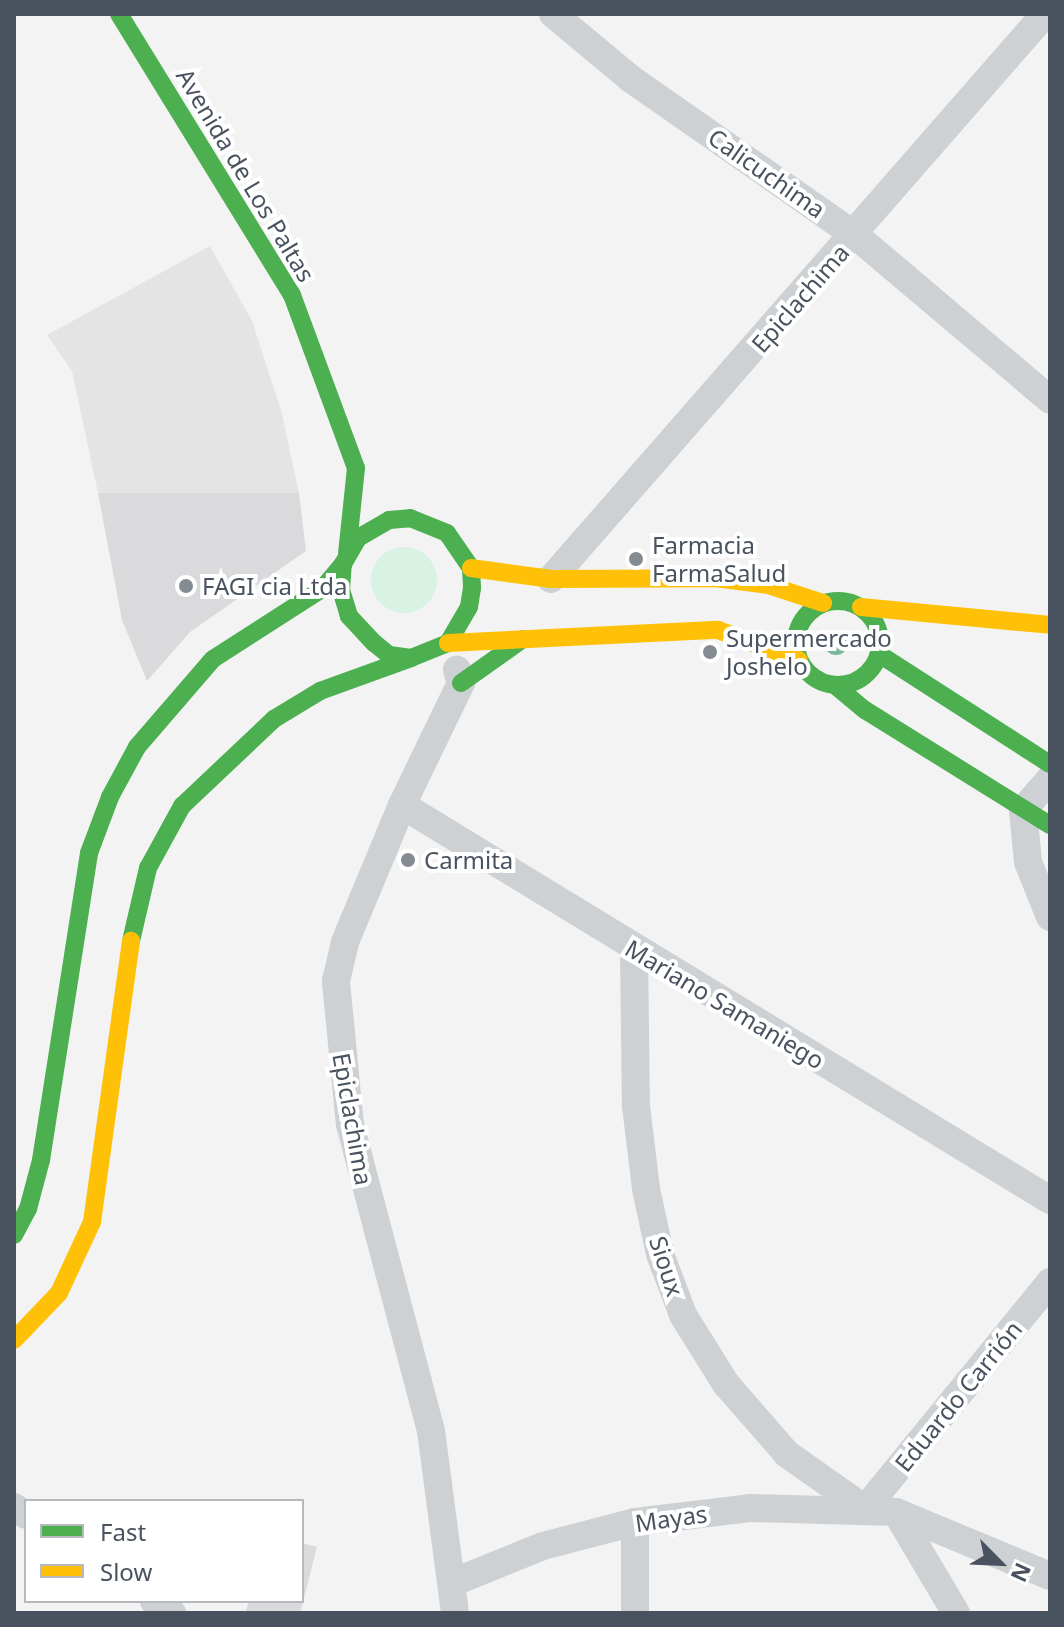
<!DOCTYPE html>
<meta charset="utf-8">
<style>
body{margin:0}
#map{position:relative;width:1064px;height:1627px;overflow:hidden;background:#f3f3f3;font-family:"Noto Sans",sans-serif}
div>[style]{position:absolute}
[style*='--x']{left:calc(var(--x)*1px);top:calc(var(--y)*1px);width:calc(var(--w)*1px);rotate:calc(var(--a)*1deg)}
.education>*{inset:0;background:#e5e4e5}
.green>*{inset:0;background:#d8f2e3}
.round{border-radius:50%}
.building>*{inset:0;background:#dadadc}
.street>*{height:28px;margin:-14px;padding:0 14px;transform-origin:14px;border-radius:14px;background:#ced1d3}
.fast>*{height:18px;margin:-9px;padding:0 9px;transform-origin:9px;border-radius:9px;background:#4caf50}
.fast>.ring{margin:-9px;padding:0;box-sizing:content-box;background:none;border:18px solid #4caf50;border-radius:50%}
.slow>*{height:18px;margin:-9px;padding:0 9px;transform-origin:9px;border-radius:9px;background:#ffc107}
.trees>*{width:24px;height:24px;margin:-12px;border-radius:50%;background:#79b69c}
.dots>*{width:22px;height:22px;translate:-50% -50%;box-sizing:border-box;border:4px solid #fff;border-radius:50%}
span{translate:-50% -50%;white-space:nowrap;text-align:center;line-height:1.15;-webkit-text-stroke:8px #fff;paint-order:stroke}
.street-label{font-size:24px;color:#495360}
.poi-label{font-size:24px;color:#495360}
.left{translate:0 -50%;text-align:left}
.frame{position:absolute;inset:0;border:16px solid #495360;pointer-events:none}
.legend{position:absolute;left:24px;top:1499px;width:280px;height:104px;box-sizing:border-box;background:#fff;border:2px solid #b6babf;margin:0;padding:10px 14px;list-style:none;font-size:24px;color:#495360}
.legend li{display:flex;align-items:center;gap:16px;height:40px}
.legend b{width:40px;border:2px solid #b6babf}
.north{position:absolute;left:960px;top:1523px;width:80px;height:80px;-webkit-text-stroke:6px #fff;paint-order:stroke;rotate:114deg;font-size:22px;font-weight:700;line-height:32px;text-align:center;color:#495360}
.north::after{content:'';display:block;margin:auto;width:28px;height:36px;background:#495360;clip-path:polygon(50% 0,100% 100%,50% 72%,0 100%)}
</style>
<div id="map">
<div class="education">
<div style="clip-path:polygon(210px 246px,252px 321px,281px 410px,299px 493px,98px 493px,72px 371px,47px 335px)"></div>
</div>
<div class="green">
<div class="round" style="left:371px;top:547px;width:66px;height:66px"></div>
</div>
<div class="building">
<div style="clip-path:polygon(98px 493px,299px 493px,306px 551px,190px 632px,147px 681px,122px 620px)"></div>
<div style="clip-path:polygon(302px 1543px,317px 1547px,300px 1613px,245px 1613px,249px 1601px,302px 1601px)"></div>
</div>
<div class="street">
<div style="--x:553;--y:14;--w:102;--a:39.8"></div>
<div style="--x:631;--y:79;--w:273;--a:34.9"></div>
<div style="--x:855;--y:235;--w:255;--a:40.2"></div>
<div style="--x:551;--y:579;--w:751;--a:-48.84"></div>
<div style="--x:1050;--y:779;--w:41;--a:131.1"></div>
<div style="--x:1023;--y:810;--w:52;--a:84.5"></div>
<div style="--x:1028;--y:862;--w:59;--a:68.2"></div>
<div style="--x:402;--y:805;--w:759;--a:31.37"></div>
<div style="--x:634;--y:949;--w:157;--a:89.3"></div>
<div style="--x:636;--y:1106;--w:84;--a:83.1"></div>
<div style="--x:646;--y:1189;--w:66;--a:77.8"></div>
<div style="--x:660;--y:1254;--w:65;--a:69.3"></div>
<div style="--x:683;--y:1315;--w:81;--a:58.1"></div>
<div style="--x:726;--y:1384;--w:93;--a:48.9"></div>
<div style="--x:787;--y:1454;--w:95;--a:35.2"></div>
<div style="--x:865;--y:1509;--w:293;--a:-50.8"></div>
<div style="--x:14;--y:1507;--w:14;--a:34"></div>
<div style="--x:896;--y:1512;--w:117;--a:59.3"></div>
<div style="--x:454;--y:1582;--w:96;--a:-22"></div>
<div style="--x:543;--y:1546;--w:95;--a:-14.6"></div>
<div style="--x:635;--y:1522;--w:116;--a:-6.9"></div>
<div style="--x:750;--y:1508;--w:146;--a:1.6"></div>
<div style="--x:896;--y:1512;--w:167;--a:22.6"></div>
<div style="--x:154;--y:1601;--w:22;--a:34"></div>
<div style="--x:455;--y:1613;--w:184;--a:-97.5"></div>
<div style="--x:431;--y:1431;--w:317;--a:-104.8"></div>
<div style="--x:350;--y:1125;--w:145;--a:-95.6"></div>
<div style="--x:336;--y:981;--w:40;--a:-77"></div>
<div style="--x:345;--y:942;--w:148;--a:-67.4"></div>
<div style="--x:402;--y:805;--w:136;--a:-64.2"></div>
<div style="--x:461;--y:683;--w:14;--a:-107"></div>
<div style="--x:635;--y:1613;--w:91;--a:-90"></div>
</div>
<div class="fast">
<div style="--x:119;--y:14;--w:330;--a:58.4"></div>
<div style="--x:292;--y:295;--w:184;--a:69.7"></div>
<div style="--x:356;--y:468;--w:85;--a:96"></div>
<div style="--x:410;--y:518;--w:40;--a:22"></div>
<div style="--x:447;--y:533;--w:42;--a:55.6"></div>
<div style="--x:471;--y:568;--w:20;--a:87"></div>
<div style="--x:472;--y:588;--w:19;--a:99"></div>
<div style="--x:469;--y:607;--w:42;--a:120.3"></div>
<div style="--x:448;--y:643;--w:40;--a:158"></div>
<div style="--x:411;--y:658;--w:22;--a:-172"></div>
<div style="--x:389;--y:655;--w:19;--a:-141"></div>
<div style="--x:374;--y:643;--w:37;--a:-133"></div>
<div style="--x:349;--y:616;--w:27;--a:-107"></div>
<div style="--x:341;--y:590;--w:26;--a:-86"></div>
<div style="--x:343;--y:564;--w:30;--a:-60"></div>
<div style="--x:358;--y:538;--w:36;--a:-30"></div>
<div style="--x:389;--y:520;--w:21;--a:-5"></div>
<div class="ring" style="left:796px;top:601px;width:66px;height:66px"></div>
<div style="--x:879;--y:654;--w:203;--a:32.8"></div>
<div style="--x:461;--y:683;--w:76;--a:-35.4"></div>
<div style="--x:836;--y:686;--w:38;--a:40"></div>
<div style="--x:865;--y:710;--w:218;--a:31.9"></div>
<div style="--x:131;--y:941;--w:75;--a:-76.9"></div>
<div style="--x:148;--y:868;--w:71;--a:-61.3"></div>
<div style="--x:182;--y:806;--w:127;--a:-43.4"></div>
<div style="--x:274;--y:719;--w:54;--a:-31.3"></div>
<div style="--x:320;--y:691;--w:97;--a:-19.9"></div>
<div style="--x:14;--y:1235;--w:30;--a:-62"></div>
<div style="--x:28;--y:1209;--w:51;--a:-75.1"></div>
<div style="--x:41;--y:1160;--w:311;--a:-81.1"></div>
<div style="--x:89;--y:853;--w:60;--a:-69.4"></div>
<div style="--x:110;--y:797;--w:57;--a:-61.6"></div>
<div style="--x:137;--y:747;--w:116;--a:-49.2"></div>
<div style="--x:213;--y:659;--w:130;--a:-32.7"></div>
<div style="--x:322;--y:589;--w:33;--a:-50"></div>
</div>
<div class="slow">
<div style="--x:471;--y:568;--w:81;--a:7.8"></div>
<div style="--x:551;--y:579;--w:164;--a:-0.3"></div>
<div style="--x:715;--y:578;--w:53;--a:7.5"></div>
<div style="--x:768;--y:585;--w:58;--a:18.1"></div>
<div style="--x:861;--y:607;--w:190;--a:5.4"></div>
<div style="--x:448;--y:643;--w:270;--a:-2.8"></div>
<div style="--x:718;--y:630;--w:86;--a:20.3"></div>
<div style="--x:14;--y:1340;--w:65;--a:-46.2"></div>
<div style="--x:59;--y:1293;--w:78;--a:-65.1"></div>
<div style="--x:92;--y:1222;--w:284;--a:-82.1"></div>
</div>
<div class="trees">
<div style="left:836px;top:643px"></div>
</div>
<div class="dots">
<div style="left:636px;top:559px;background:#848b93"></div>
<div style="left:186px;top:586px;background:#848b93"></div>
<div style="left:710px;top:652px;background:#848b93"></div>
<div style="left:408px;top:860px;background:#848b93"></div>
</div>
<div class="street-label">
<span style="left:767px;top:173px;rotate:35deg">Calicuchima</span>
<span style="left:246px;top:175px;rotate:59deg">Avenida de Los Paltas</span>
<span style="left:800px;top:298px;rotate:-49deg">Epiclachima</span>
<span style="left:725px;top:1004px;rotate:31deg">Mariano Samaniego</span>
<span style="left:353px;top:1119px;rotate:80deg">Epiclachima</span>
<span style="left:667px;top:1266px;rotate:72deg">Sioux</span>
<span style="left:958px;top:1396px;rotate:-51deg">Eduardo Carrión</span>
<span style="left:671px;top:1518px;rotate:-8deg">Mayas</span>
</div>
<div class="poi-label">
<span class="left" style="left:652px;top:559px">Farmacia<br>FarmaSalud</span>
<span class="left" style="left:202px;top:586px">FAGI cia Ltda</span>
<span class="left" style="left:726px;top:652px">Supermercado<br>Joshelo</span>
<span class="left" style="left:424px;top:860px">Carmita</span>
</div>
<div class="frame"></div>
<ul class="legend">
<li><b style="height:10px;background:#4caf50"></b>Fast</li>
<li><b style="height:10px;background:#ffc107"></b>Slow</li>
</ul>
<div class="north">N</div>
</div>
